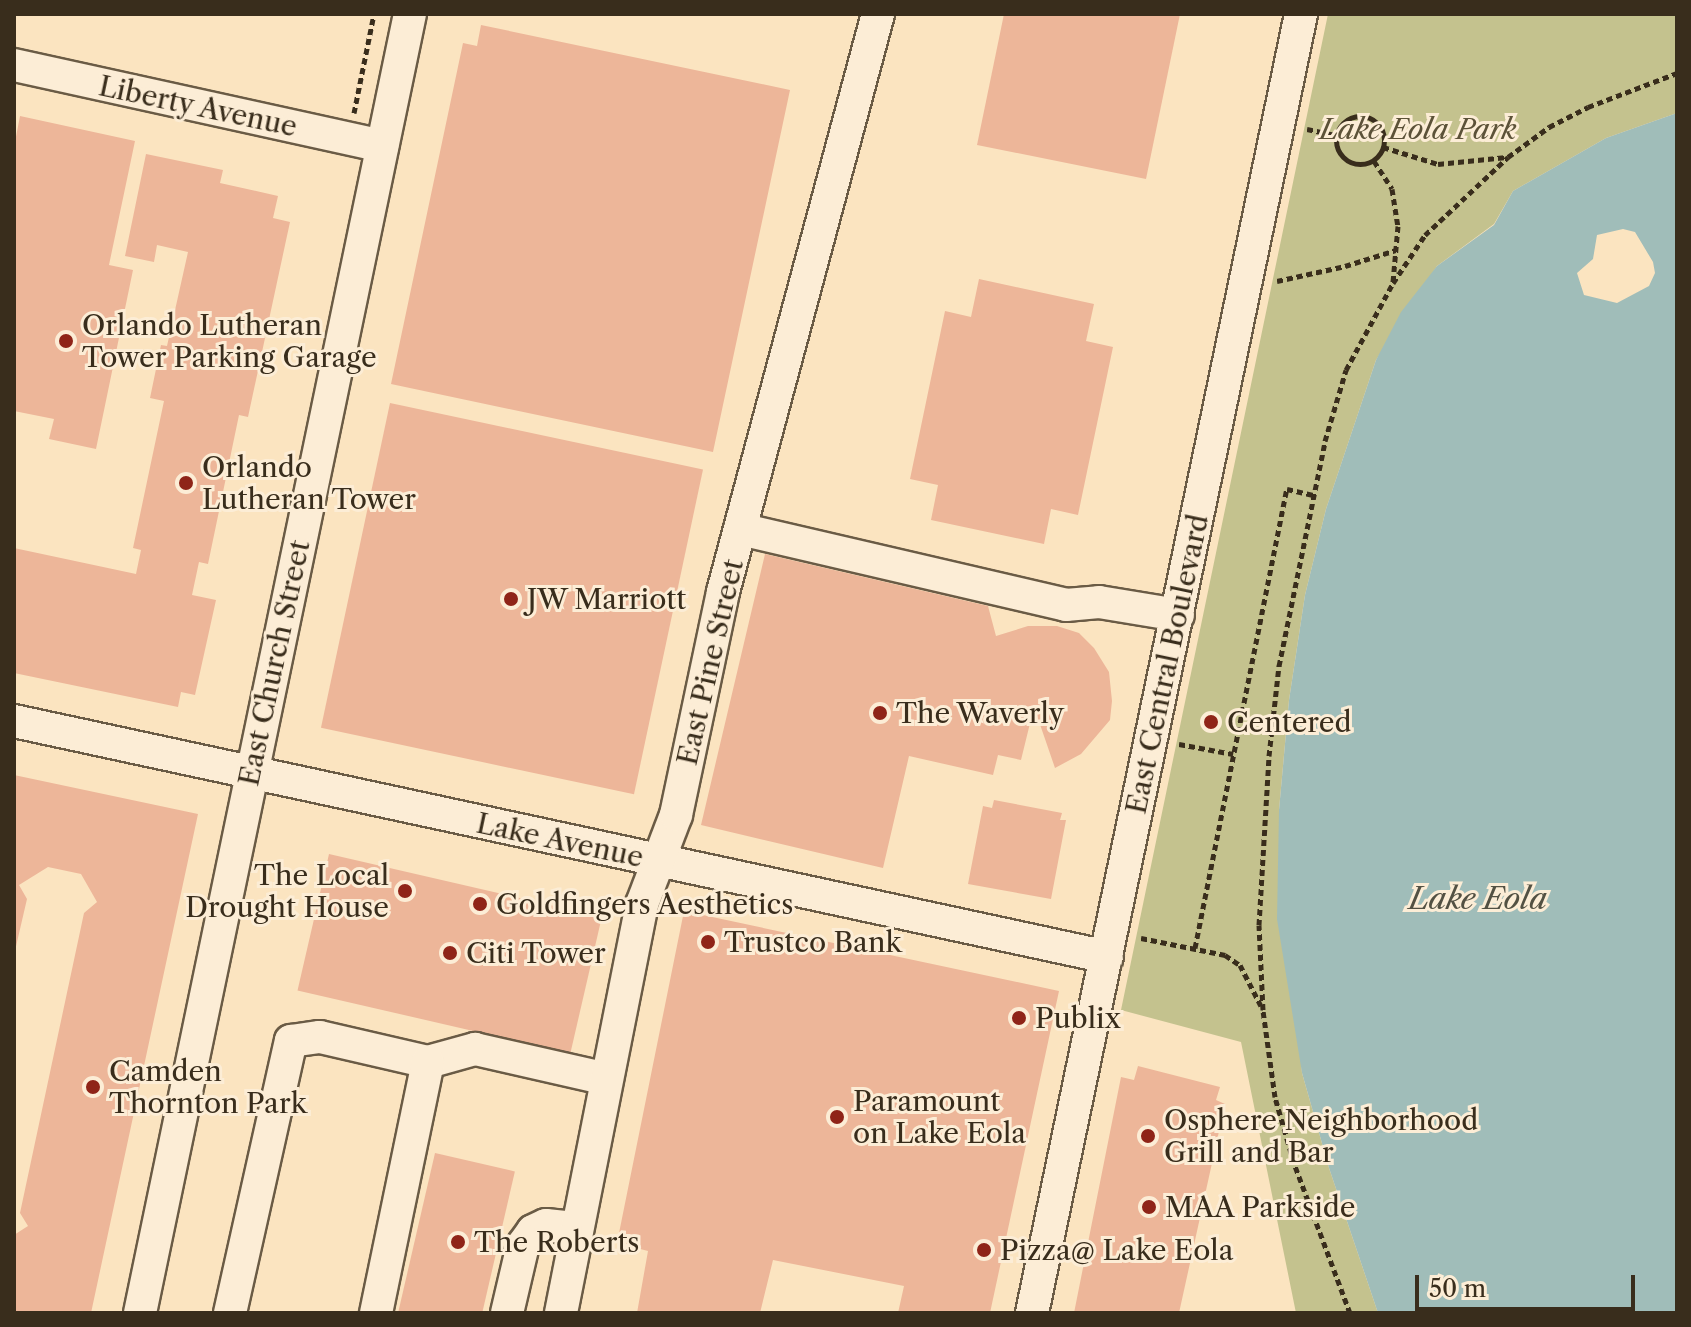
<!DOCTYPE html>
<style>
body{margin:0}
#map{position:relative;width:1691px;height:1327px;overflow:hidden;background:#fbe4c0;font-family:"Libre Caslon Text",serif}
div>[style]{position:absolute}
[style*='--x']{left:calc(var(--x)*1px);top:calc(var(--y)*1px);width:calc(var(--w)*1px);rotate:calc(var(--a)*1deg)}
.green>*{inset:0;background:#c4c28e}
.water>*{inset:0;background:#a0bdb9}
.building>*{inset:0;background:#edb699;transform-origin:0 0}
.path>*{height:5px;margin-top:-2.5px;transform-origin:0;background:repeating-linear-gradient(90deg,#392d1c 0 6px,transparent 0 10px)}
.path>.ring{margin:-2.5px;padding:0;box-sizing:content-box;background:none;border:5px solid #392d1c;border-radius:50%}
.roads{filter:drop-shadow(2px 0 #6a5b45) drop-shadow(-2px 0 #6a5b45) drop-shadow(0 2px #6a5b45) drop-shadow(0 -2px #6a5b45)}
.minor>*{height:32px;margin:-16px;padding:0 16px;transform-origin:16px;border-radius:16px;background:#fcedd6}
.dots>*{width:22px;height:22px;translate:-50% -50%;box-sizing:border-box;border:4px solid #fcedd6;border-radius:50%}
span{translate:-50% -50%;white-space:nowrap;text-align:center;line-height:1.15;-webkit-text-stroke:6px #fcedd6;paint-order:stroke}
.street-label{font-size:28px;color:#392d1c}
.park-label{font-size:28px;color:#5c5238;font-style:italic}
.poi-label{font-size:28px;color:#392d1c}
.left{translate:0 -50%;text-align:left}
.right{translate:-100% -50%;text-align:right}
.water-label{font-size:30px;color:#535143;font-style:italic}
.frame{position:absolute;inset:0;border:16px solid #392d1c;pointer-events:none}
.scale{position:absolute;left:1415px;top:1275px;width:220px;height:36px;box-sizing:border-box;border:4px solid #392d1c;border-top:0;padding-left:10px;font-size:24px;line-height:28px;white-space:nowrap;color:#392d1c;-webkit-text-stroke:6px #fcedd6;paint-order:stroke}
</style>
<div id="map">
<div class="green">
<div style="clip-path:polygon(1328px 14px,1677px 14px,1677px 113px,1606px 138px,1513px 191px,1494px 224px,1437px 266px,1376px 360px,1326px 509px,1305px 595px,1289px 700px,1279px 810px,1302px 1073px,1329px 1168px,1378px 1313px,1296px 1313px,1241px 1042px,1121px 1010px)"></div>
</div>
<div class="water">
<div style="clip-path:polygon(evenodd,1677px 113px,1677px 1313px,1378px 1313px,1329px 1168px,1302px 1073px,1277px 919px,1279px 810px,1289px 700px,1305px 595px,1326px 509px,1376px 360px,1401px 312px,1437px 266px,1494px 225px,1513px 191px,1606px 138px,1677px 113px,1623px 229px,1635px 232px,1653px 262px,1655px 273px,1649px 286px,1617px 303px,1584px 295px,1577px 273px,1593px 259px,1597px 235px,1623px 229px)"></div>
</div>
<div class="building">
<div style="clip-path:polygon(1004px 14px,1180px 14px,1146px 179px,977px 145px)"></div>
<div style="clip-path:polygon(481px 25px,790px 90px,713px 452px,391px 384px,463px 43px,477px 46px)"></div>
<div style="clip-path:polygon(20px 116px,135px 141px,109px 265px,133px 270px,96px 449px,49px 439px,54px 419px,14px 411px,14px 147px)"></div>
<div style="clip-path:polygon(146px 154px,223px 170px,220px 183px,278px 196px,273px 218px,290px 222px,248px 417px,239px 415px,208px 564px,199px 562px,192px 595px,216px 600px,195px 695px,181px 692px,178px 707px,14px 673px,14px 548px,136px 574px,141px 550px,133px 548px,164px 401px,150px 398px,161px 345px,167px 346px,188px 252px,157px 245px,154px 262px,125px 256px)"></div>
<div style="clip-path:polygon(979px 279px,1094px 304px,1086px 341px,1113px 347px,1078px 515px,1051px 509px,1044px 544px,931px 520px,938px 485px,910px 479px,945px 311px,971px 317px)"></div>
<div style="left:390px;top:403px;width:320px;height:332px;rotate:12deg"></div>
<div style="clip-path:polygon(765px 554px,988px 606px,996px 636px,1028px 626px,1057px 626px,1079px 633px,1094px 648px,1109px 672px,1112px 701px,1110px 720px,1081px 754px,1055px 768px,1034px 707px,1021px 760px,998px 755px,993px 775px,909px 756px,883px 868px,701px 825px)"></div>
<div style="clip-path:polygon(14px 775px,198px 814px,91px 1313px,14px 1313px,14px 1235px,28px 1226px,20px 1213px,84px 913px,97px 902px,81px 874px,48px 867px,19px 885px,27px 899px,14px 955px)"></div>
<div style="clip-path:polygon(994px 800px,1062px 813px,1060px 820px,1066px 820px,1051px 899px,968px 884px,983px 806px,992px 808px)"></div>
<div style="left:329px;top:854px;width:280px;height:140px;rotate:13deg"></div>
<div style="clip-path:polygon(684px 911px,1059px 991px,990px 1313px,898px 1313px,904px 1286px,773px 1260px,760px 1313px,637px 1313px,648px 1251px,617px 1243px)"></div>
<div style="clip-path:polygon(1138px 1066px,1220px 1087px,1216px 1100px,1225px 1104px,1179px 1313px,1074px 1313px,1121px 1077px,1134px 1080px)"></div>
<div style="left:435px;top:1153px;width:82px;height:164px;rotate:13deg"></div>
</div>
<div class="path">
<div style="--x:354;--y:113;--w:101;--a:-78.6"></div>
<div class="ring" style="left:1336px;top:116px;width:43px;height:43px"></div>
<div style="--x:1307;--y:129;--w:30;--a:12"></div>
<div style="--x:1383;--y:147;--w:58;--a:17.2"></div>
<div style="--x:1438;--y:164;--w:69;--a:-5.8"></div>
<div style="--x:1374;--y:161;--w:33;--a:57"></div>
<div style="--x:1392;--y:189;--w:37;--a:81"></div>
<div style="--x:1398;--y:226;--w:56;--a:95.1"></div>
<div style="--x:1277;--y:281;--w:70;--a:-12.4"></div>
<div style="--x:1345;--y:266;--w:53;--a:-17.4"></div>
<div style="--x:1179;--y:744;--w:55;--a:10.5"></div>
<div style="--x:1141;--y:938;--w:86;--a:11.4"></div>
<div style="--x:1225;--y:955;--w:18;--a:34"></div>
<div style="--x:1240;--y:965;--w:46;--a:62.9"></div>
<div style="--x:1195;--y:948;--w:468;--a:-78.7"></div>
<div style="--x:1287;--y:489;--w:28;--a:13"></div>
<div style="--x:1350;--y:1313;--w:160;--a:-110.5"></div>
<div style="--x:1294;--y:1163;--w:69;--a:-106.1"></div>
<div style="--x:1275;--y:1097;--w:88;--a:-97.9"></div>
<div style="--x:1263;--y:1010;--w:85;--a:-92.7"></div>
<div style="--x:1259;--y:925;--w:169;--a:-86.6"></div>
<div style="--x:1269;--y:756;--w:91;--a:-83.7"></div>
<div style="--x:1279;--y:666;--w:230;--a:-78.4"></div>
<div style="--x:1325;--y:441;--w:74;--a:-73.5"></div>
<div style="--x:1346;--y:370;--w:99;--a:-61.6"></div>
<div style="--x:1393;--y:283;--w:58;--a:-56.3"></div>
<div style="--x:1425;--y:235;--w:114;--a:-43.2"></div>
<div style="--x:1508;--y:157;--w:51;--a:-36.2"></div>
<div style="--x:1549;--y:127;--w:44;--a:-27.1"></div>
<div style="--x:1588;--y:107;--w:95;--a:-20.9"></div>
</div>
<div class="roads">
<div class="minor">
<div style="--x:14;--y:65;--w:377;--a:12.4"></div>
<div style="--x:740;--y:529;--w:335;--a:13.1"></div>
<div style="--x:1066;--y:605;--w:33;--a:-5"></div>
<div style="--x:1099;--y:602;--w:80;--a:9.3"></div>
<div style="--x:14;--y:721;--w:1118;--a:12.18"></div>
<div style="--x:140;--y:1313;--w:1327;--a:-78.26"></div>
<div style="--x:230;--y:1313;--w:279;--a:-77.4"></div>
<div style="--x:291;--y:1041;--w:29;--a:-8"></div>
<div style="--x:320;--y:1037;--w:111;--a:13"></div>
<div style="--x:428;--y:1062;--w:49;--a:-15.5"></div>
<div style="--x:475;--y:1049;--w:135;--a:12.8"></div>
<div style="--x:376;--y:1313;--w:256;--a:-78.3"></div>
<div style="--x:507;--y:1313;--w:70;--a:-76.8"></div>
<div style="--x:523;--y:1245;--w:17;--a:-54"></div>
<div style="--x:533;--y:1231;--w:14;--a:-25"></div>
<div style="--x:546;--y:1225;--w:31;--a:6"></div>
<div style="--x:561;--y:1313;--w:417;--a:-78.8"></div>
<div style="--x:642;--y:904;--w:95;--a:-69.1"></div>
<div style="--x:676;--y:815;--w:228;--a:-78.1"></div>
<div style="--x:723;--y:592;--w:598;--a:-74.99"></div>
<div style="--x:1032;--y:1313;--w:1327;--a:-78.3"></div>
</div>
</div>
<div class="dots">
<div style="left:66px;top:341px;background:#8f2418"></div>
<div style="left:186px;top:483px;background:#8f2418"></div>
<div style="left:511px;top:599px;background:#8f2418"></div>
<div style="left:880px;top:713px;background:#8f2418"></div>
<div style="left:1211px;top:722px;background:#8f2418"></div>
<div style="left:405px;top:891px;background:#8f2418"></div>
<div style="left:480px;top:904px;background:#8f2418"></div>
<div style="left:708px;top:942px;background:#8f2418"></div>
<div style="left:450px;top:953px;background:#8f2418"></div>
<div style="left:1019px;top:1018px;background:#8f2418"></div>
<div style="left:93px;top:1087px;background:#8f2418"></div>
<div style="left:837px;top:1117px;background:#8f2418"></div>
<div style="left:1148px;top:1136px;background:#8f2418"></div>
<div style="left:1149px;top:1207px;background:#8f2418"></div>
<div style="left:458px;top:1242px;background:#8f2418"></div>
<div style="left:984px;top:1250px;background:#8f2418"></div>
</div>
<div class="street-label">
<span style="left:198px;top:106px;rotate:12deg">Liberty Avenue</span>
<span style="left:710px;top:662px;rotate:-77deg">East Pine Street</span>
<span style="left:274px;top:663px;rotate:-78deg">East Church Street</span>
<span style="left:1167px;top:664px;rotate:-78deg">East Central Boulevard</span>
<span style="left:560px;top:840px;rotate:12deg">Lake Avenue</span>
</div>
<div class="park-label">
<span style="left:1418px;top:129px">Lake Eola Park</span>
</div>
<div class="poi-label">
<span class="left" style="left:82px;top:341px">Orlando Lutheran<br>Tower Parking Garage</span>
<span class="left" style="left:202px;top:483px">Orlando<br>Lutheran Tower</span>
<span class="left" style="left:527px;top:599px">JW Marriott</span>
<span class="left" style="left:896px;top:713px">The Waverly</span>
<span class="left" style="left:1227px;top:722px">Centered</span>
<span class="right" style="left:389px;top:891px">The Local<br>Drought House</span>
<span class="left" style="left:496px;top:904px">Goldfingers Aesthetics</span>
<span class="left" style="left:724px;top:942px">Trustco Bank</span>
<span class="left" style="left:466px;top:953px">Citi Tower</span>
<span class="left" style="left:1035px;top:1018px">Publix</span>
<span class="left" style="left:109px;top:1087px">Camden<br>Thornton Park</span>
<span class="left" style="left:853px;top:1117px">Paramount<br>on Lake Eola</span>
<span class="left" style="left:1164px;top:1136px">Osphere Neighborhood<br>Grill and Bar</span>
<span class="left" style="left:1165px;top:1207px">MAA Parkside</span>
<span class="left" style="left:474px;top:1242px">The Roberts</span>
<span class="left" style="left:1000px;top:1250px">Pizza@ Lake Eola</span>
</div>
<div class="water-label">
<span style="left:1478px;top:899px">Lake Eola</span>
</div>
<div class="frame"></div>
<div class="scale">50 m</div>
</div>
